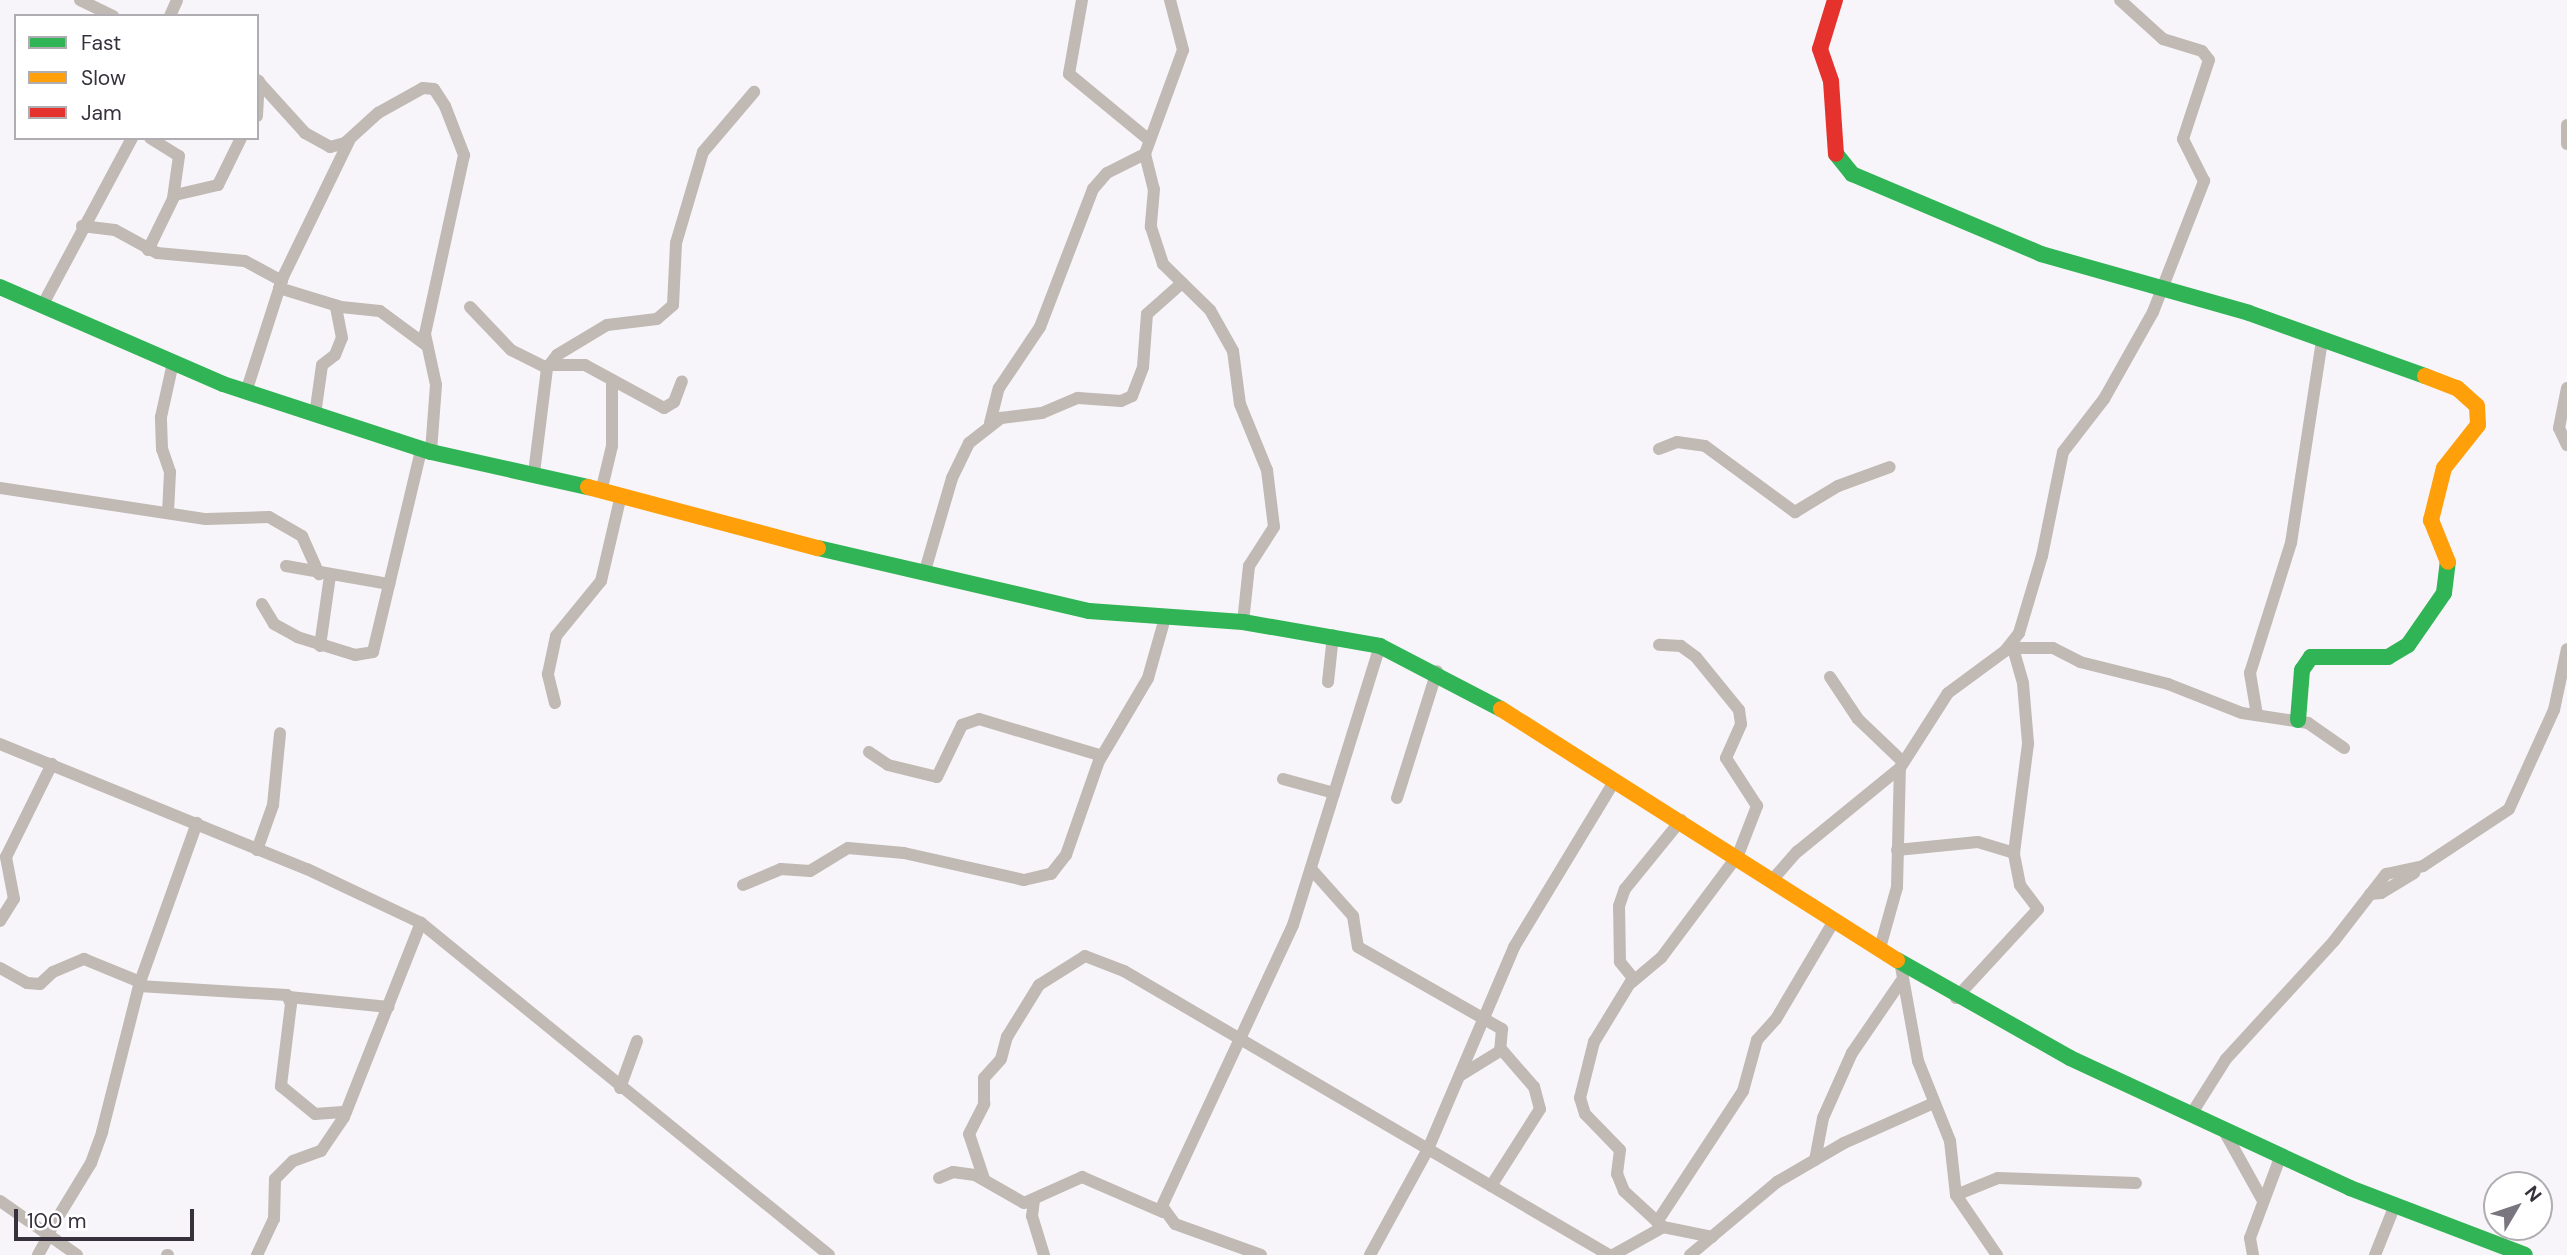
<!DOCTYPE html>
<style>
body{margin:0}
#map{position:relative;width:2567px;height:1255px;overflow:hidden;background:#f7f5f9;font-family:"DM Sans",sans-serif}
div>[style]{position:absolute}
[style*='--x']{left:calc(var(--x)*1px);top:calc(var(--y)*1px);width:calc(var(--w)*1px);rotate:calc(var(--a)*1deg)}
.street>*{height:12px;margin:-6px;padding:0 6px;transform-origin:6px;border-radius:6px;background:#c0b9b4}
.fast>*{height:16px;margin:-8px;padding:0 8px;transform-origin:8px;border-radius:8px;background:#30b455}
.slow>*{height:16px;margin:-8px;padding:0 8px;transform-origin:8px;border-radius:8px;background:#ff9f0a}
.jam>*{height:16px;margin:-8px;padding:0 8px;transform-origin:8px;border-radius:8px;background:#e5322d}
span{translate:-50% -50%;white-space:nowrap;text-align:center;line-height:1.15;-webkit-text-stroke:5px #fff;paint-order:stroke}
.legend{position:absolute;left:14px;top:14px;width:245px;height:126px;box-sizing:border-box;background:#fff;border:2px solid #afadb1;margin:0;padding:9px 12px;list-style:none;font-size:21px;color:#37313d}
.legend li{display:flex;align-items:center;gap:14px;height:35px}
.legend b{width:35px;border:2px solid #afadb1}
.north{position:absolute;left:2483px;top:1171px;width:70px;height:70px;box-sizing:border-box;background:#fff;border:2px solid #afadb1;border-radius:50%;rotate:51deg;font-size:19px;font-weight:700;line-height:28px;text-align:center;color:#37313d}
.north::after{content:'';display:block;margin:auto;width:24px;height:32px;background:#7a767f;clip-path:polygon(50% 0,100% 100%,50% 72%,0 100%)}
.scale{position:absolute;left:14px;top:1209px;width:180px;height:32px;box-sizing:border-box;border:4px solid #37313d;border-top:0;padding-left:9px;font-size:21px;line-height:24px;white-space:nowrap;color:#37313d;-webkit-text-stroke:5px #fff;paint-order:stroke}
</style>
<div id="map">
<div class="street">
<div style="--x:80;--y:0;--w:37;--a:26"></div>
<div style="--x:1082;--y:0;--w:75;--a:100"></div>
<div style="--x:1069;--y:74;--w:104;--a:39.5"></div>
<div style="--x:1170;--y:0;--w:52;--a:75.4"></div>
<div style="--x:1183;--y:50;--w:111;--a:110.1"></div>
<div style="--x:1145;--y:154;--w:36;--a:76"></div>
<div style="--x:1154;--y:189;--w:38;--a:95"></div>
<div style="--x:1151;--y:227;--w:39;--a:72"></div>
<div style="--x:1163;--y:264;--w:66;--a:44.4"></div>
<div style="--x:1210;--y:310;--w:47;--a:60.7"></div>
<div style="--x:1233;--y:351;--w:53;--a:82.5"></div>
<div style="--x:1240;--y:404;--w:71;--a:67.8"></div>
<div style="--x:1267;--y:470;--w:57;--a:83"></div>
<div style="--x:1274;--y:527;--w:46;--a:122.7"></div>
<div style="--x:1249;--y:566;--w:56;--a:96.1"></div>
<div style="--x:170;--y:16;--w:17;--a:-66"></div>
<div style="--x:257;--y:80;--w:72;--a:47.8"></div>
<div style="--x:305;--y:133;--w:29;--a:29"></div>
<div style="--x:330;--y:147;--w:16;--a:-15"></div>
<div style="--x:345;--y:143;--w:45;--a:-42.3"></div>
<div style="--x:378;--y:113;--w:51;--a:-29.1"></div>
<div style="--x:423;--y:88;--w:11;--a:5"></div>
<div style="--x:434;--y:89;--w:20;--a:57"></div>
<div style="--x:445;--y:106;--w:53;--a:68.8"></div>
<div style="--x:464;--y:155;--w:183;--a:102.3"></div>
<div style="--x:425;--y:334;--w:52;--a:77.8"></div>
<div style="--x:436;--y:385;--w:67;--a:94.3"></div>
<div style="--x:257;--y:116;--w:35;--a:-87"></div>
<div style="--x:2567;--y:125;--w:19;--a:90"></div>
<div style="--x:150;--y:138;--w:34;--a:32"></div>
<div style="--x:179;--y:156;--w:42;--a:98.1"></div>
<div style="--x:82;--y:226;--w:33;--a:7"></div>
<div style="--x:115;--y:230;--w:48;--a:28.7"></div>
<div style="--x:157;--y:253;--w:88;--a:5.2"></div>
<div style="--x:245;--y:261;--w:42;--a:28.4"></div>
<div style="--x:148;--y:250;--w:61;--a:-63.9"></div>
<div style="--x:175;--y:195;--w:44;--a:-13.1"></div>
<div style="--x:218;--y:185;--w:52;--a:-63.9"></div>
<div style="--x:279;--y:288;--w:65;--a:17"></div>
<div style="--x:341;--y:307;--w:39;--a:6"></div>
<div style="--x:380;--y:311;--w:57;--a:36.5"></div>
<div style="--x:42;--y:306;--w:191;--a:-61.8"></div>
<div style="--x:470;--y:307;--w:59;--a:46.4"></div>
<div style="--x:511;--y:350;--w:40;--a:26.6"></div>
<div style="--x:549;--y:365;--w:36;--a:0"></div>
<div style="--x:585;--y:365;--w:90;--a:28.6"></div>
<div style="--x:664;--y:408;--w:12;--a:-31"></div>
<div style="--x:674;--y:402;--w:22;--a:-69"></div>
<div style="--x:2567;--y:388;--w:41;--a:101.3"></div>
<div style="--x:2559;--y:428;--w:19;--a:65"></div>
<div style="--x:246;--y:392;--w:121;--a:-72.2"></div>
<div style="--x:283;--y:277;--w:151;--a:-64.1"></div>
<div style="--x:315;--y:415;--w:50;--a:-82"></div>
<div style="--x:322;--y:365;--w:16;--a:-38"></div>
<div style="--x:335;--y:355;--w:18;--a:-68"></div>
<div style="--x:342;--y:338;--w:33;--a:-101"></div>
<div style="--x:990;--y:423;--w:36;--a:-76"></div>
<div style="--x:999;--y:388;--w:73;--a:-56.1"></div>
<div style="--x:1040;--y:327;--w:148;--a:-69"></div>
<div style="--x:1093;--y:189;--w:21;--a:-49"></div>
<div style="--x:1107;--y:173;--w:42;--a:-26.6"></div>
<div style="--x:1659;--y:449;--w:19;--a:-21"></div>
<div style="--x:1677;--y:442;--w:28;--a:8"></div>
<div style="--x:1705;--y:446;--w:112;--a:36.3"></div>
<div style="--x:1795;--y:512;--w:50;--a:-31.2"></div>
<div style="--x:1838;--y:486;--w:55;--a:-20.1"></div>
<div style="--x:534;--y:473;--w:106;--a:-82.9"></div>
<div style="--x:547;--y:368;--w:16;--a:-52"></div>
<div style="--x:557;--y:355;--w:58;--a:-31"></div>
<div style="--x:607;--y:325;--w:50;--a:-6.8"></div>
<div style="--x:657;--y:319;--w:21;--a:-41"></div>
<div style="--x:673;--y:305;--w:62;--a:-87.2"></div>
<div style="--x:676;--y:243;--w:95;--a:-73.5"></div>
<div style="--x:703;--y:152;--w:79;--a:-49.6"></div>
<div style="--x:0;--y:488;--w:208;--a:8.6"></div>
<div style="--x:206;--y:519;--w:63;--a:-1.8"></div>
<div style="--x:269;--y:517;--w:38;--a:30"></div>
<div style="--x:302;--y:536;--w:42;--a:65.9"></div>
<div style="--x:601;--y:492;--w:47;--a:-76.6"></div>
<div style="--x:612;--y:446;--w:65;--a:-90"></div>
<div style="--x:168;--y:513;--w:41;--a:-87.2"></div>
<div style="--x:170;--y:472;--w:24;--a:-109"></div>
<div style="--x:162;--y:449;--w:32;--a:-92"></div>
<div style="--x:161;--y:417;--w:55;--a:-77.5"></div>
<div style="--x:286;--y:566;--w:105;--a:9.9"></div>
<div style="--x:924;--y:574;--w:100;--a:-73.7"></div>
<div style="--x:952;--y:478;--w:39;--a:-64"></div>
<div style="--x:969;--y:443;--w:41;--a:-38"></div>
<div style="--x:1001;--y:418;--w:41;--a:-7"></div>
<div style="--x:1042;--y:413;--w:39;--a:-23"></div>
<div style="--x:1078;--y:398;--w:43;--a:4"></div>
<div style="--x:1121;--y:401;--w:12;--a:-24"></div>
<div style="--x:1132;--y:396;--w:31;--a:-69"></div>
<div style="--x:1143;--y:367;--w:53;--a:-85.7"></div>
<div style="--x:1147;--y:314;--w:47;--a:-41.5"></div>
<div style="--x:262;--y:604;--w:23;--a:59"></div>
<div style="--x:274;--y:624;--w:26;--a:29"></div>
<div style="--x:297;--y:637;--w:61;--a:17.2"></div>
<div style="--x:355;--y:655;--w:18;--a:-9"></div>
<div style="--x:373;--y:652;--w:208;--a:-76.6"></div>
<div style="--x:320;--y:646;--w:71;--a:-81.9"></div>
<div style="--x:2009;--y:648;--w:44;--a:0"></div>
<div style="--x:2053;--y:648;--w:30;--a:27"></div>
<div style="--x:2080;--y:662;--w:91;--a:14"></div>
<div style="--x:2168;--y:684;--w:79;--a:21.4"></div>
<div style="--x:2242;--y:713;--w:67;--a:8.6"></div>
<div style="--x:2308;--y:723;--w:44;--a:34.8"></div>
<div style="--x:1830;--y:677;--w:50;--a:56.3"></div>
<div style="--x:1858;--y:719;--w:62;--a:43.7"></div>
<div style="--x:1328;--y:682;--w:47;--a:-83.9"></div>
<div style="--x:555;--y:703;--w:30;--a:-104"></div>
<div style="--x:548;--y:674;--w:39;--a:-78"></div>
<div style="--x:556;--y:636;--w:71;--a:-50.7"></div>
<div style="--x:601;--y:581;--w:88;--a:-76.9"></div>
<div style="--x:2257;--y:715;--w:43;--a:-99.5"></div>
<div style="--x:2250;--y:673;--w:136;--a:-72.5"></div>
<div style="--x:2291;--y:543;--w:205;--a:-81.3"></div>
<div style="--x:0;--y:744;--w:331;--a:22.2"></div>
<div style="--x:307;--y:869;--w:126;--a:25.3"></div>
<div style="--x:421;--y:923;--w:526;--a:39.14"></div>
<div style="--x:869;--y:752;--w:23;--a:34"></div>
<div style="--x:888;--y:765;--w:50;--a:13.8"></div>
<div style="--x:937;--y:777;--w:58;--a:-64.3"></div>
<div style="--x:962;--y:725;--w:18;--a:-19"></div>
<div style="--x:979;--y:719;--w:128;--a:16.7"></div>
<div style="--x:1283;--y:779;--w:53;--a:15.4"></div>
<div style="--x:1397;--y:798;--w:133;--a:-72.5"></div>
<div style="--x:257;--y:850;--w:48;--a:-70.4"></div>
<div style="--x:273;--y:805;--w:72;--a:-84.4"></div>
<div style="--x:1897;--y:850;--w:81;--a:-5.6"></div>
<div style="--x:1978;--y:842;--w:38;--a:17"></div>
<div style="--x:1312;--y:870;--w:62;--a:48.3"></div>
<div style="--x:1353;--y:916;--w:31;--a:81"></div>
<div style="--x:1358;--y:947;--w:166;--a:29.7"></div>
<div style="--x:1502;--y:1029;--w:22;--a:95"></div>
<div style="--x:1500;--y:1051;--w:46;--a:148.4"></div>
<div style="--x:1774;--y:878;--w:35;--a:-49"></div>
<div style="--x:1797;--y:852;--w:133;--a:-39.2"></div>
<div style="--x:743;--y:885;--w:41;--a:-22.8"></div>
<div style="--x:781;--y:869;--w:29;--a:4"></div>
<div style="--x:810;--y:871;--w:44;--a:-31.2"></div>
<div style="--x:848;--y:848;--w:56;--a:5.1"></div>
<div style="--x:904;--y:853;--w:123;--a:12.7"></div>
<div style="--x:1024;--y:880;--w:28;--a:-13"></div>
<div style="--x:1051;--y:874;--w:24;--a:-52"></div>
<div style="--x:1066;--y:855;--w:100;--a:-70.7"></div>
<div style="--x:1099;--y:761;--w:96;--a:-59.4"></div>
<div style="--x:1148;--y:678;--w:62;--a:-74.2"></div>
<div style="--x:2370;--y:894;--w:11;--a:-5"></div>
<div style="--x:2381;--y:893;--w:39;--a:-31"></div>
<div style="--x:0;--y:921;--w:26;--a:-58"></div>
<div style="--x:14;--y:899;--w:43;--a:-100.8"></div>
<div style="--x:6;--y:857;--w:104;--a:-63.7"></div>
<div style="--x:1880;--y:948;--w:63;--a:-74.4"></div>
<div style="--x:1897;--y:887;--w:119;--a:-88.6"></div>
<div style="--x:1900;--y:768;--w:89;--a:-57.4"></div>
<div style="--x:1948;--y:693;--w:71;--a:-36.4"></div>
<div style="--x:2005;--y:651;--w:23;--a:-52"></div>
<div style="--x:2019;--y:633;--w:80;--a:-73.4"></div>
<div style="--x:2042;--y:556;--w:106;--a:-78.6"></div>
<div style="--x:2063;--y:452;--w:67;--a:-52.3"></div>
<div style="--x:2104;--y:399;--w:100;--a:-60.6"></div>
<div style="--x:2153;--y:312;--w:141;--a:-68.7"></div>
<div style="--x:2204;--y:181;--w:47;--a:-116.6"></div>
<div style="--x:2183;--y:139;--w:83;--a:-71.8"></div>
<div style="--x:2209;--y:60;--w:11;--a:-128"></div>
<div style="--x:2202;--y:51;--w:41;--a:-162.9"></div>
<div style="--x:2163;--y:39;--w:58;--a:-137.8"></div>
<div style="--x:1900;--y:961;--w:102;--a:79.8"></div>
<div style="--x:1918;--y:1061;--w:86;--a:68.2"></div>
<div style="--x:1950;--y:1141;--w:54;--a:83.7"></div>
<div style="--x:1956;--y:1195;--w:73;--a:55.7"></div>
<div style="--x:0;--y:968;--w:31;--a:29"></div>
<div style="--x:27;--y:983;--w:13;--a:4"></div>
<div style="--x:40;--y:984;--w:18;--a:-43"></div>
<div style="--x:53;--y:972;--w:34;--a:-23"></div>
<div style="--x:84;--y:959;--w:61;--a:22.3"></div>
<div style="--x:1631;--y:983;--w:39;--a:-40"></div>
<div style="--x:1661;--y:958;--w:129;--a:-53.2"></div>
<div style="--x:1738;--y:855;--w:53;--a:-68.8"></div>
<div style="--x:1757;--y:806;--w:57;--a:-122.9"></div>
<div style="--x:1726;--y:758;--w:37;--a:-66"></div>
<div style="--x:1741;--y:724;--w:14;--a:-98"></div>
<div style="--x:1739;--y:710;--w:68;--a:-129.1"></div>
<div style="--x:1696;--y:657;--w:19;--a:-144"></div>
<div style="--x:1681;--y:646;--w:22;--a:-177"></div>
<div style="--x:139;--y:986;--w:148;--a:3.5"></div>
<div style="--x:287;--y:995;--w:10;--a:66"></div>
<div style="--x:291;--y:1004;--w:83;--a:97"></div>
<div style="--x:281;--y:1086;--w:44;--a:39.5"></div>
<div style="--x:315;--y:1114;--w:31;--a:-4"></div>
<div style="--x:289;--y:997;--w:100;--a:5.7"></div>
<div style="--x:1956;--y:998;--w:121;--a:-47.3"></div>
<div style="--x:2038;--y:909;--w:30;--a:-127"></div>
<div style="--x:2020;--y:885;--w:33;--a:-101"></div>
<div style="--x:2014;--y:853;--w:111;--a:-82.7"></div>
<div style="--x:2028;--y:743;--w:60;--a:-94.8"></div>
<div style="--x:2023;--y:683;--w:35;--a:-106"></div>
<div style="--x:620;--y:1088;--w:50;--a:-70.1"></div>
<div style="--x:2192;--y:1113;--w:64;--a:-57.8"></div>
<div style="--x:2226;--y:1059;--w:160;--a:-47.5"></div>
<div style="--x:2334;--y:941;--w:85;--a:-52.2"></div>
<div style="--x:2386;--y:874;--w:38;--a:-12"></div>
<div style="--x:2423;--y:866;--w:103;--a:-33.5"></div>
<div style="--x:2509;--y:809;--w:109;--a:-65.6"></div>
<div style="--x:2554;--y:710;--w:62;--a:-78"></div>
<div style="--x:2223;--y:1129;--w:80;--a:60.9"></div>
<div style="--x:1815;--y:1160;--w:43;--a:-79.2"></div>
<div style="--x:1823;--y:1118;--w:71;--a:-66"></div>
<div style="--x:1852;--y:1053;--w:88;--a:-55.6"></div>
<div style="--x:939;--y:1178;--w:15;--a:-23"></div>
<div style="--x:953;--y:1172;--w:22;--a:8"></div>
<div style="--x:975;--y:1175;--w:56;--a:29.7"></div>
<div style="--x:1024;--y:1203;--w:64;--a:-24.1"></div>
<div style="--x:1082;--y:1177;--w:88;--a:23.4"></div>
<div style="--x:984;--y:1179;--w:47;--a:-108.4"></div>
<div style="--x:969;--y:1134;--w:34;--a:-63"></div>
<div style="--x:984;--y:1104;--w:26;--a:-90"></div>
<div style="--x:984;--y:1078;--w:25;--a:-48"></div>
<div style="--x:1001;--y:1059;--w:23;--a:-75"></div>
<div style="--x:1007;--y:1037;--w:61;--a:-58.4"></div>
<div style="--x:1039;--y:985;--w:54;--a:-32.2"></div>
<div style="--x:1085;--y:956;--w:42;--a:21"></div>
<div style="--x:1124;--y:971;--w:562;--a:30.35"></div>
<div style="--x:1491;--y:1186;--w:91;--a:-57.5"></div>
<div style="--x:1540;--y:1109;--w:23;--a:-105"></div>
<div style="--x:1534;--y:1087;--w:50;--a:-131"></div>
<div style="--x:1956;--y:1195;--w:45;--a:-22"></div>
<div style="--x:1998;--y:1178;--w:138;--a:2.1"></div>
<div style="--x:1034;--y:1200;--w:16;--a:97"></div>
<div style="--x:1032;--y:1216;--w:41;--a:72.9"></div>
<div style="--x:0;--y:1201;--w:94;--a:35"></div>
<div style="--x:1657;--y:1222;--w:157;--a:-56.7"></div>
<div style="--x:1743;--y:1091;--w:53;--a:-74.6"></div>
<div style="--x:1757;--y:1040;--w:28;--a:-48"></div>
<div style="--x:1776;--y:1019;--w:114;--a:-59.4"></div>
<div style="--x:1663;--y:1227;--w:53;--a:-137.3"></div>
<div style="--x:1624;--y:1191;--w:18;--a:-112"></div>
<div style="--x:1617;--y:1174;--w:24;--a:-83"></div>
<div style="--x:1620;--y:1150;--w:50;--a:-134.2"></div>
<div style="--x:1585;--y:1114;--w:17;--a:-107"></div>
<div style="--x:1580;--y:1098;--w:58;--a:-76"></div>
<div style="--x:1594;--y:1042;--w:75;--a:-58.6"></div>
<div style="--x:1633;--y:978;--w:21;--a:-129"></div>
<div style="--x:1620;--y:962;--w:56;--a:-91"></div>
<div style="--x:1619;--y:906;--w:18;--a:-71"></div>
<div style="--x:1625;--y:889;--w:89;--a:-50.9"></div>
<div style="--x:49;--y:1232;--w:81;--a:-58.7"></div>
<div style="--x:91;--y:1163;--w:33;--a:-70"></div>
<div style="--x:102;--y:1132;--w:155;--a:-75.8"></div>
<div style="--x:140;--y:982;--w:169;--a:-70.3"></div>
<div style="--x:38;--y:1255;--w:25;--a:-61"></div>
<div style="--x:167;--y:1255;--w:1;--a:0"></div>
<div style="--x:257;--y:1255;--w:40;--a:-65"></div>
<div style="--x:274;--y:1219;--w:40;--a:-88.6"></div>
<div style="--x:275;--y:1179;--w:25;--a:-45"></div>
<div style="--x:293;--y:1161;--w:30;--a:-20"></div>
<div style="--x:321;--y:1151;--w:41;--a:-55.9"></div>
<div style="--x:344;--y:1117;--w:209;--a:-68.4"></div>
<div style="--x:1261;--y:1255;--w:91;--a:-160.2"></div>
<div style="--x:1175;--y:1224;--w:22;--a:-126"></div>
<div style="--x:1162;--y:1206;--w:310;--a:-65"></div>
<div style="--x:1293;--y:925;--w:292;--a:-72.7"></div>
<div style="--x:1370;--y:1255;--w:121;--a:-61.3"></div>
<div style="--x:1428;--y:1149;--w:220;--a:-66.9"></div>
<div style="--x:1514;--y:947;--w:195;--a:-58.8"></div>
<div style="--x:1613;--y:1255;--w:57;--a:-29.2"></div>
<div style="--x:1663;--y:1227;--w:50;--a:11.5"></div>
<div style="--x:1690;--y:1255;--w:114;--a:-40"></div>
<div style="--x:1777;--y:1182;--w:78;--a:-30.2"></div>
<div style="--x:1844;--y:1143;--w:98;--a:-24"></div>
<div style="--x:2253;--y:1255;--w:17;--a:-100"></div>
<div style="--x:2250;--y:1238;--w:89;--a:-69.5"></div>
<div style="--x:2375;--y:1255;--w:54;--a:-68.2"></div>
</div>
<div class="fast">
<div style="--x:1836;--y:154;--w:26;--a:51"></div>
<div style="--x:1852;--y:174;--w:205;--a:22.9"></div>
<div style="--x:2041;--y:254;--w:216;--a:15.8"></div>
<div style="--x:2249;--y:313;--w:187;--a:19.7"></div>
<div style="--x:0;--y:287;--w:243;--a:23.5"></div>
<div style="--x:223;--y:384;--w:219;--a:18.1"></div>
<div style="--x:431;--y:452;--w:161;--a:12.6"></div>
<div style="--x:818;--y:548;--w:278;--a:13.1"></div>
<div style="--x:1089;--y:611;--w:154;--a:4.1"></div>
<div style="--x:1243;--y:622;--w:139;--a:9.9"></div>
<div style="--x:1380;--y:646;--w:136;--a:27.5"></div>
<div style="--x:2298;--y:720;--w:50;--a:-85.4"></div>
<div style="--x:2302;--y:670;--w:16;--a:-55"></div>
<div style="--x:2311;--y:657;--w:77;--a:0"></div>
<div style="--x:2388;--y:657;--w:23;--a:-31"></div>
<div style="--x:2408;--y:645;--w:63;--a:-55.3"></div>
<div style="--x:2444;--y:593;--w:31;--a:-83"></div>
<div style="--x:1897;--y:960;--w:199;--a:29.5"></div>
<div style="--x:2070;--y:1058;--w:309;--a:24.9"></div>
<div style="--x:2350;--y:1188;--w:187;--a:20.9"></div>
</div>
<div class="slow">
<div style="--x:2425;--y:376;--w:34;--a:21"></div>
<div style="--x:2457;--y:388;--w:27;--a:42"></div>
<div style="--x:2477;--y:406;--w:19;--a:87"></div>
<div style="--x:2478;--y:425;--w:55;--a:128.3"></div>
<div style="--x:2444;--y:468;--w:54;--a:104"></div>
<div style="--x:2431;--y:520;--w:45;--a:68"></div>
<div style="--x:588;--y:487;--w:238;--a:14.9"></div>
<div style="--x:1501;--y:709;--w:469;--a:32.4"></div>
</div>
<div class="jam">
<div style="--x:1835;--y:0;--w:51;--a:107"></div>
<div style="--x:1820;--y:49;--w:34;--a:71"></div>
<div style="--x:1831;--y:81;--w:73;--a:86.1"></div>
</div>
<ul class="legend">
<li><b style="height:9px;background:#30b455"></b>Fast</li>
<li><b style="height:9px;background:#ff9f0a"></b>Slow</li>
<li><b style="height:9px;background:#e5322d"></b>Jam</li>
</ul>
<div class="north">N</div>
<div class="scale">100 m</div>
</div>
